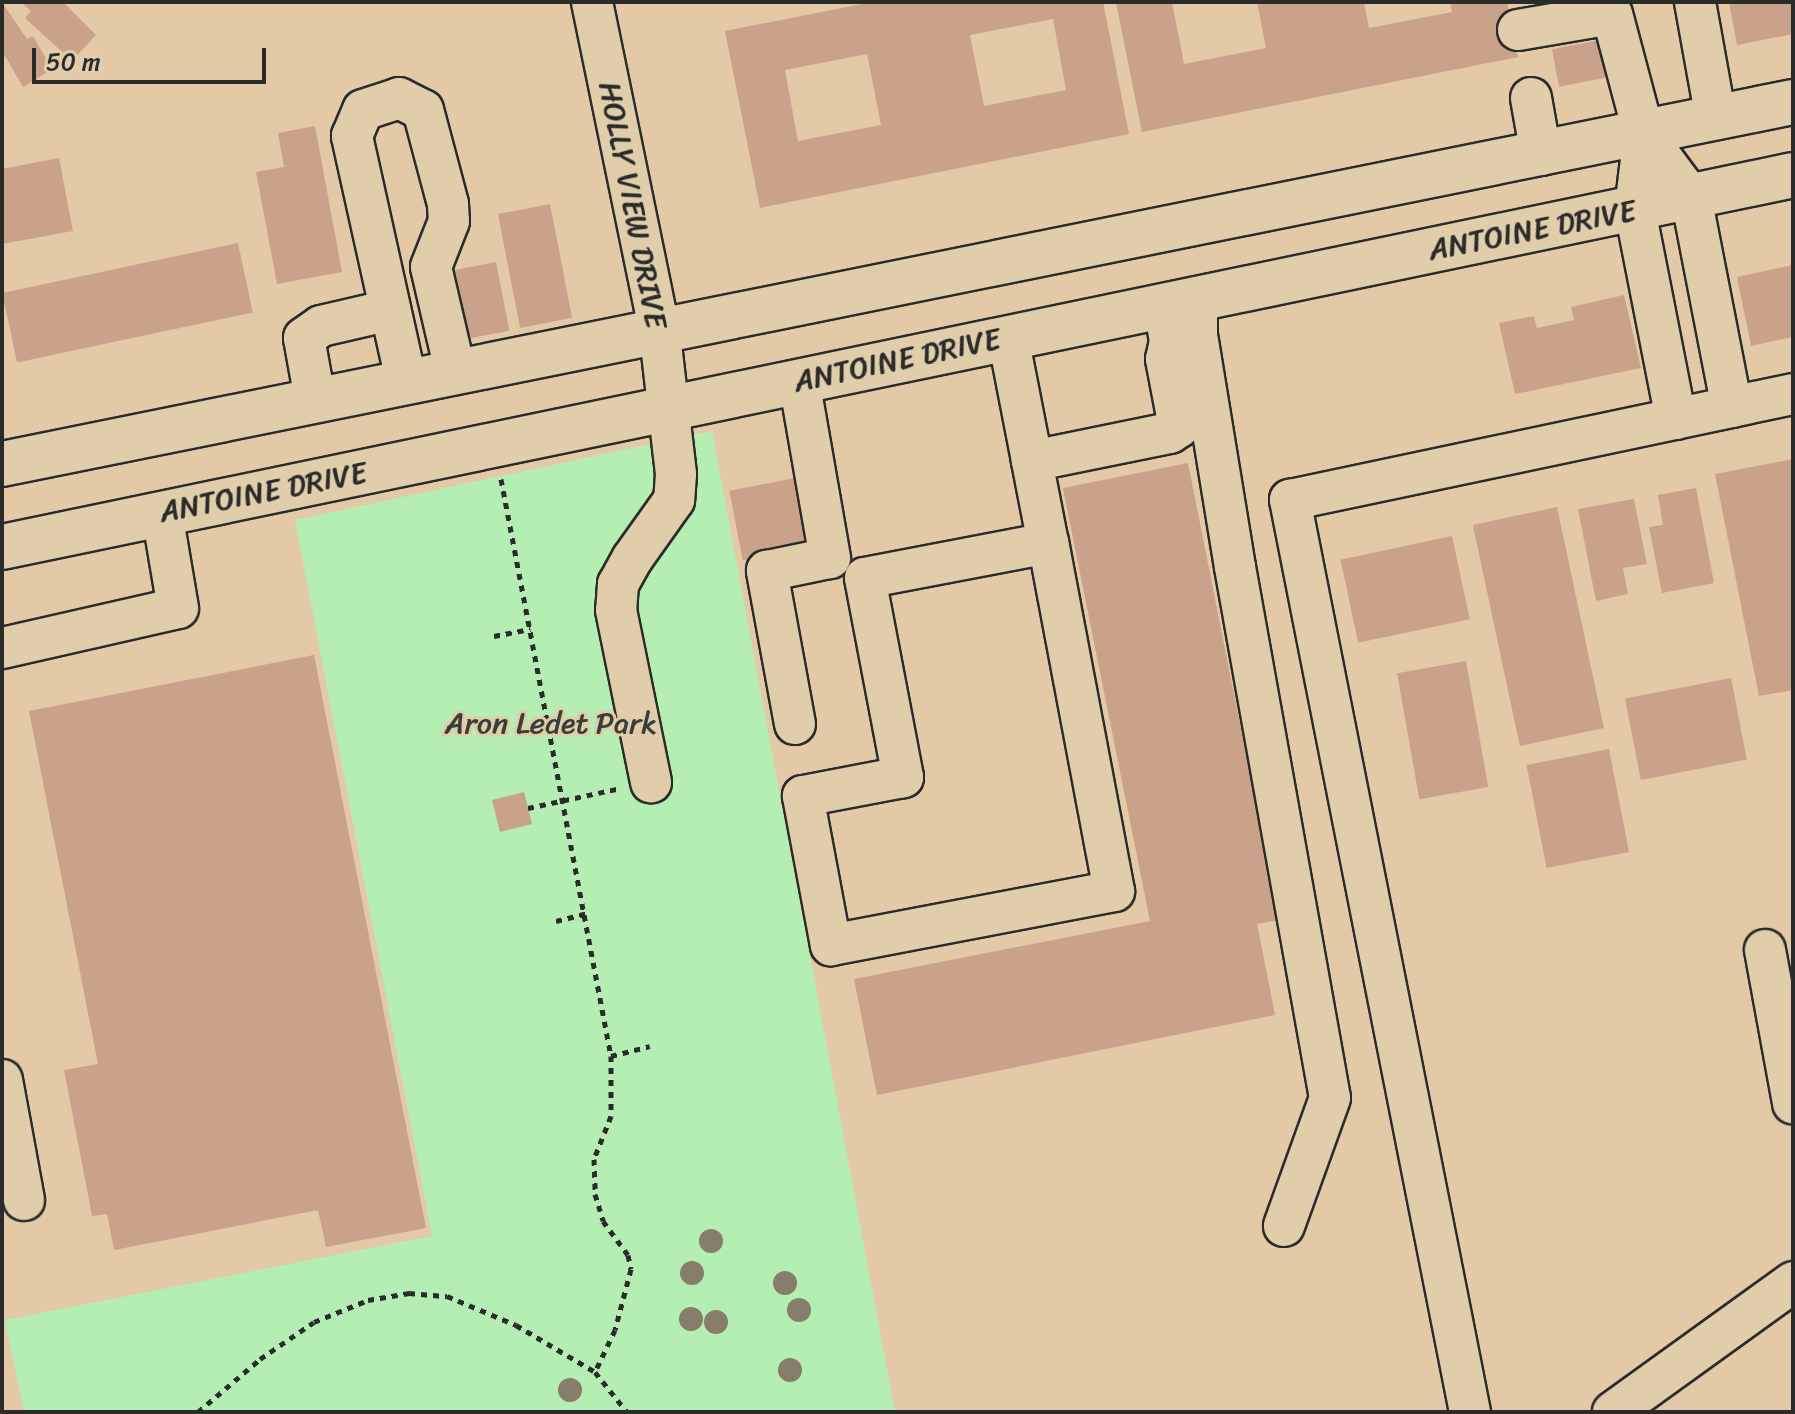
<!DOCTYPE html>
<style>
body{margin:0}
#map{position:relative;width:1795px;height:1414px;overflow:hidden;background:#e4c9a7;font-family:Sriracha,sans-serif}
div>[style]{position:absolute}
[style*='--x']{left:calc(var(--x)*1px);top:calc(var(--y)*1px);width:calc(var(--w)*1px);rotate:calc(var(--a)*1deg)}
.green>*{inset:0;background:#b4eeb3}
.building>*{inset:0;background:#caa289;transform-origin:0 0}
.path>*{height:5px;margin-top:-2.5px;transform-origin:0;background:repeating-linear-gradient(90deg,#2b2b2b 0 6px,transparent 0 12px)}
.roads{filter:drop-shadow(2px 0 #2b2b2b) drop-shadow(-2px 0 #2b2b2b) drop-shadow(0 2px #2b2b2b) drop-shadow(0 -2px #2b2b2b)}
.minor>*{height:40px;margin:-20px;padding:0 20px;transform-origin:20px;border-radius:20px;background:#e0ceab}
.major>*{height:44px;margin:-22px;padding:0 22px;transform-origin:22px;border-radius:22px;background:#e0ceab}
.trees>*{width:24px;height:24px;margin:-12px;border-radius:50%;background:#867d6a}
span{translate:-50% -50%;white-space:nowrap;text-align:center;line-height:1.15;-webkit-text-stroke:6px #e0ceab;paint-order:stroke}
.street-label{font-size:30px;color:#2b2b2b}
.park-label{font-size:30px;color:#393e39}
.frame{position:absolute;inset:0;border:4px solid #2b2b2b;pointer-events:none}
.scale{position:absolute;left:32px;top:48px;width:234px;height:36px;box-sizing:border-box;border:4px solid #2b2b2b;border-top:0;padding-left:10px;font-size:24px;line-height:28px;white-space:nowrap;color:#2b2b2b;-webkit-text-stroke:6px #e0ceab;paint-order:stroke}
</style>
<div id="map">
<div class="green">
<div style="clip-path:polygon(712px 431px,895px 1412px,24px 1412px,5px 1320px,432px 1236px,295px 520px)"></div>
</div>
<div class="building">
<div style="clip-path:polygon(2px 2px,27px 39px,33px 36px,52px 69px,23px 87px,2px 51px)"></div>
<div style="clip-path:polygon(21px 2px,63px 2px,96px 35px,72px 61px,25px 18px,31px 11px)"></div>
<div style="clip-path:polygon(evenodd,872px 2px,1103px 2px,1129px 134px,760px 208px,725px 31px,872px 2px,1053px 19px,1066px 90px,984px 106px,970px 35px,1053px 19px,872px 2px,867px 54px,881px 125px,798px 141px,785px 70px,867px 54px)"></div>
<div style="clip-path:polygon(1116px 2px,1172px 2px,1184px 64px,1266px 48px,1257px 2px,1364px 2px,1369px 28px,1452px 12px,1450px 2px,1507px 2px,1518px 57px,1142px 132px)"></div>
<div style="clip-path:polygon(1729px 2px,1793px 2px,1793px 34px,1737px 45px)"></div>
<div style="left:1600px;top:40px;width:38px;height:49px;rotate:79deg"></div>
<div style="clip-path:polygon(315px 126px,342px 272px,277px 284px,256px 172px,284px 167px,278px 133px)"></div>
<div style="clip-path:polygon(59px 158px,73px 231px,2px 244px,2px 169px)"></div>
<div style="left:550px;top:204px;width:116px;height:53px;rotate:79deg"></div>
<div style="left:238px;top:243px;width:71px;height:241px;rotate:78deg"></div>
<div style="left:496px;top:262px;width:70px;height:50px;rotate:79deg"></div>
<div style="clip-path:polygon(1793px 265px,1793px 337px,1751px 346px,1737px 277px)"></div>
<div style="clip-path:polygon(1624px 295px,1641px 368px,1515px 394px,1499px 323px,1534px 316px,1537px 328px,1574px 320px,1571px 307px)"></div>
<div style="clip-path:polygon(1793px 459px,1793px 690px,1759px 696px,1715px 474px)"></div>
<div style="clip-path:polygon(1188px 463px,1279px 920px,1257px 924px,1275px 1015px,877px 1095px,854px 979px,1150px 921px,1063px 488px)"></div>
<div style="left:800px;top:477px;width:71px;height:72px;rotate:79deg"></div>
<div style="clip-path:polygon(1696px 488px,1714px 583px,1662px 593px,1649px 527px,1663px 525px,1658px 495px)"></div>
<div style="clip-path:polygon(1634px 499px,1647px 564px,1623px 568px,1628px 594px,1596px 601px,1578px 509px)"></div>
<div style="left:1557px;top:507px;width:226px;height:86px;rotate:78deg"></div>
<div style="left:1452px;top:536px;width:85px;height:114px;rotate:78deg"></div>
<div style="clip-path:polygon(314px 655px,426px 1228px,326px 1247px,318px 1210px,114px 1250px,107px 1214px,92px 1216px,64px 1070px,98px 1064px,29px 711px)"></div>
<div style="left:1466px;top:661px;width:128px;height:70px;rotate:80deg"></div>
<div style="left:1731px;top:678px;width:83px;height:108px;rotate:79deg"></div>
<div style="left:1609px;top:749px;width:105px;height:84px;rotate:79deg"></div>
<div style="left:524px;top:792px;width:33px;height:33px;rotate:76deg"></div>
</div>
<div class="path">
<div style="--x:501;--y:479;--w:587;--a:79.21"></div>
<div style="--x:611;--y:1056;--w:60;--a:90"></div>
<div style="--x:611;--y:1116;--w:46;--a:111.6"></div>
<div style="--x:594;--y:1159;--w:35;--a:88"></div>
<div style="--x:595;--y:1194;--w:28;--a:73"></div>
<div style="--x:603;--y:1221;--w:42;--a:53.7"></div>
<div style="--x:628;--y:1255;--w:14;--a:78"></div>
<div style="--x:631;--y:1269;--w:63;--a:104.7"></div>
<div style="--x:615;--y:1330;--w:47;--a:115.5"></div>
<div style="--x:494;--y:636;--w:37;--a:-11"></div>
<div style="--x:528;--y:808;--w:91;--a:-12.1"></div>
<div style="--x:556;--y:921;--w:32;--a:-14"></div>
<div style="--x:611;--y:1056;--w:40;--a:-14.4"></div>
<div style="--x:198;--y:1412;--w:82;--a:-40.5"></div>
<div style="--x:260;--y:1359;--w:65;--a:-34.4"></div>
<div style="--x:314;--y:1322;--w:58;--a:-22.2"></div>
<div style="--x:368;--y:1300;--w:42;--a:-9.7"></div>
<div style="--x:409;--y:1293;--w:38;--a:5"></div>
<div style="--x:447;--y:1296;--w:75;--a:22.8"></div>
<div style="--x:516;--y:1325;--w:92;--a:30.7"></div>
<div style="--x:595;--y:1372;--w:51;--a:51.3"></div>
</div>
<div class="roads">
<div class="minor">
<div style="--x:592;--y:2;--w:332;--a:78.4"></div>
<div style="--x:659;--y:327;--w:148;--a:83.4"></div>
<div style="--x:676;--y:474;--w:26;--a:94"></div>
<div style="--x:674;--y:500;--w:72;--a:125.4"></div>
<div style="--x:632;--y:559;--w:29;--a:119"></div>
<div style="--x:618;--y:584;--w:26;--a:94"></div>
<div style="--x:616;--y:610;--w:176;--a:78.5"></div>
<div style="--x:1695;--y:2;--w:119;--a:79.8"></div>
<div style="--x:1518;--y:30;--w:95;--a:-9.7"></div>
<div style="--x:1612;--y:14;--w:124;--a:75.1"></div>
<div style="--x:1644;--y:134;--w:77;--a:96.8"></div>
<div style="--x:1635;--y:210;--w:213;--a:78.9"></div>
<div style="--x:1531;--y:98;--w:58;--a:80"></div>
<div style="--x:1644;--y:134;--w:79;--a:53.3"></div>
<div style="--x:1691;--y:197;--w:214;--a:79"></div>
<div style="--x:1197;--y:297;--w:38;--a:90"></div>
<div style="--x:1197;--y:335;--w:235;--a:80.7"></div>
<div style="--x:1235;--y:567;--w:539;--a:79.86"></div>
<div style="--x:1330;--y:1098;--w:136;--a:109.8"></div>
<div style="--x:1008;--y:337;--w:126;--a:79"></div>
<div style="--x:1032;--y:461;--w:141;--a:-11.5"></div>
<div style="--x:1170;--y:433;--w:11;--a:-34"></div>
<div style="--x:1179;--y:427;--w:69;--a:-100.8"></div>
<div style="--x:1166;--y:359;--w:17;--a:-77"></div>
<div style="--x:1170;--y:342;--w:38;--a:-99"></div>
<div style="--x:406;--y:380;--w:250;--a:-102.5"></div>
<div style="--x:352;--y:136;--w:28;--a:-67"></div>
<div style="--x:363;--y:110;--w:38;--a:-18"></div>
<div style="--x:399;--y:98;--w:27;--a:27"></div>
<div style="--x:423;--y:110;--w:97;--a:75.1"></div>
<div style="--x:448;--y:204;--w:17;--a:87"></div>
<div style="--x:449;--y:221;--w:49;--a:111.4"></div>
<div style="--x:431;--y:267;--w:106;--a:76.9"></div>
<div style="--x:315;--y:399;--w:62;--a:-100.2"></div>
<div style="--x:304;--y:338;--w:21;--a:-35"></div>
<div style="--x:321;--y:326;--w:71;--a:-13.1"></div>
<div style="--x:1032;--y:461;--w:84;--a:79"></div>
<div style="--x:1048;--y:543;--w:186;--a:169.2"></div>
<div style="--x:865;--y:578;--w:203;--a:79.2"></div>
<div style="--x:903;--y:777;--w:102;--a:169.2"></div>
<div style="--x:803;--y:796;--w:152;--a:79.4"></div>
<div style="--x:831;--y:945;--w:288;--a:-10.8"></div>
<div style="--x:1114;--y:891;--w:354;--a:-100.7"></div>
<div style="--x:2;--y:648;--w:180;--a:-12.8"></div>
<div style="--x:178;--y:608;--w:96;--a:-99.6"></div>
<div style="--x:795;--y:724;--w:156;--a:-100.4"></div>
<div style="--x:767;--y:571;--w:64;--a:-11.7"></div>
<div style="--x:830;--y:558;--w:180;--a:-99.9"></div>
<div style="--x:1765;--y:950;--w:156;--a:79.6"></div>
<div style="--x:2;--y:1080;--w:122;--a:79.6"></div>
<div style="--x:1470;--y:1412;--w:930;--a:-101.16"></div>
<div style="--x:1290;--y:500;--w:514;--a:-11.9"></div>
<div style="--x:1613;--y:1412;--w:222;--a:-35.8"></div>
</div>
<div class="major">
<div style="--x:2;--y:464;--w:1827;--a:-11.43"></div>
<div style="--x:2;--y:547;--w:1829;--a:-11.73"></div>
</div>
</div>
<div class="trees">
<div style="left:711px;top:1241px"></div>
<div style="left:692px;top:1273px"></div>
<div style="left:785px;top:1283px"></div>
<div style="left:799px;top:1310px"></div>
<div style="left:691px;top:1319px"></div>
<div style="left:716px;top:1322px"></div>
<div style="left:790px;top:1370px"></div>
<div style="left:570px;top:1390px"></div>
</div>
<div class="street-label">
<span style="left:633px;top:205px;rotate:79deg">HOLLY VIEW DRIVE</span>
<span style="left:1532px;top:230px;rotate:-11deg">ANTOINE DRIVE</span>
<span style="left:897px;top:360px;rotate:-12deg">ANTOINE DRIVE</span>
<span style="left:263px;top:492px;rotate:-11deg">ANTOINE DRIVE</span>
</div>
<div class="park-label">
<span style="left:551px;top:723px">Aron Ledet Park</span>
</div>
<div class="frame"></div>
<div class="scale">50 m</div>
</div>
